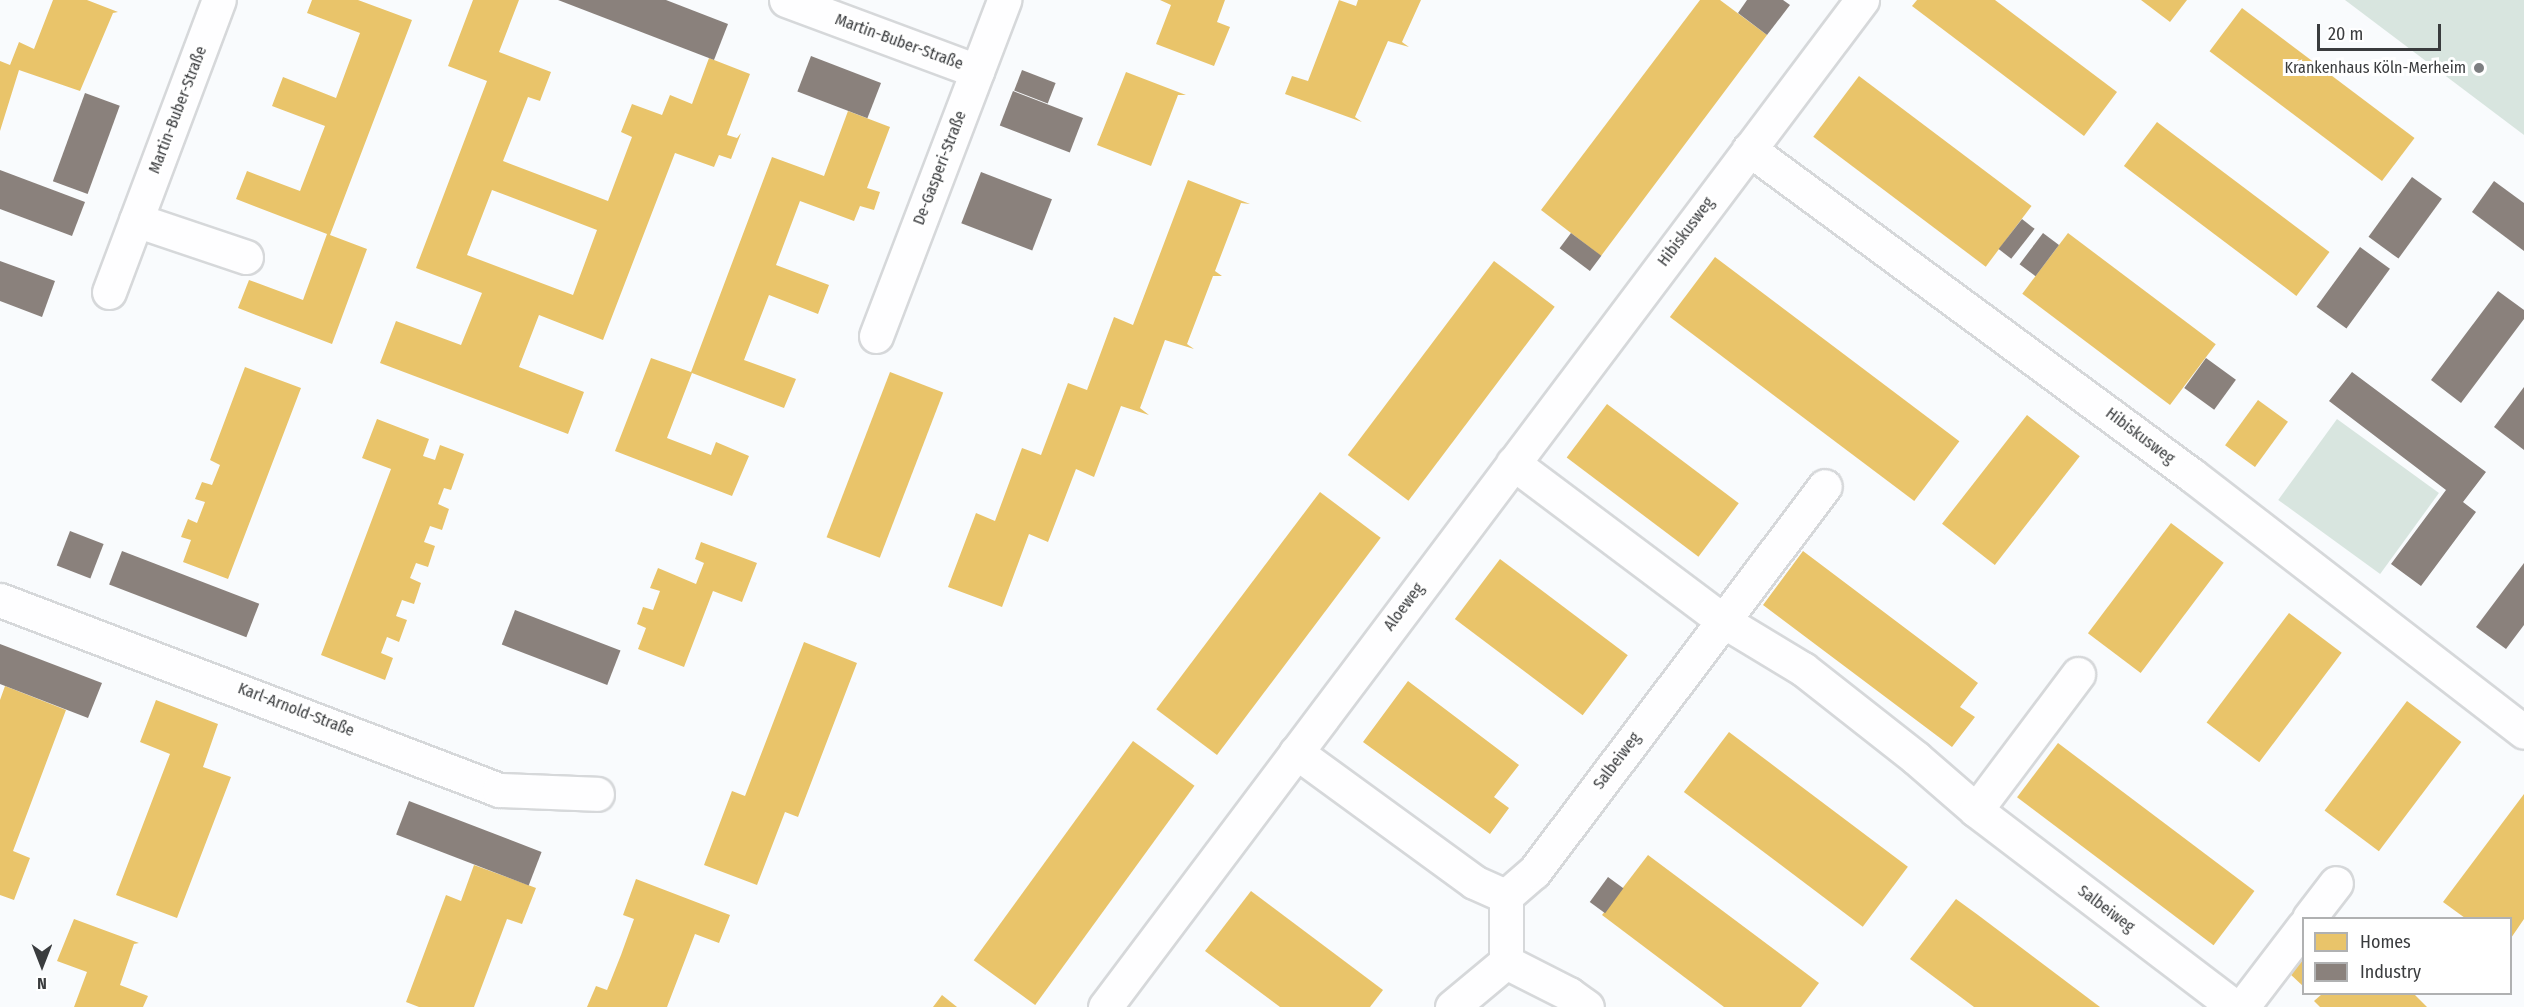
<!DOCTYPE html>
<meta charset="utf-8">
<style>
body{margin:0}
#map{position:relative;width:2524px;height:1007px;overflow:hidden;background:#f9fbfd;font-family:"Fira Sans Condensed",sans-serif}
div>[style]{position:absolute}
[style*='--x']{left:calc(var(--x)*1px);top:calc(var(--y)*1px);width:calc(var(--w)*1px);rotate:calc(var(--a)*1deg)}
.green>*{inset:0;background:#d8e5df;transform-origin:0 0}
.homes>*{inset:0;background:#e9c46a;transform-origin:0 0}
.industry>*{inset:0;background:#8a817c;transform-origin:0 0}
.roads{filter:drop-shadow(2px 0 #d6d8da) drop-shadow(-2px 0 #d6d8da) drop-shadow(0 2px #d6d8da) drop-shadow(0 -2px #d6d8da)}
.minor>*{height:33px;margin:-16.5px;padding:0 16.5px;transform-origin:16.5px;border-radius:16.5px;background:#fefeff}
.dots>*{width:16px;height:16px;translate:-50% -50%;box-sizing:border-box;border:3px solid #fff;border-radius:50%}
span{translate:-50% -50%;white-space:nowrap;text-align:center;line-height:1.15;-webkit-text-stroke:6px #fff;paint-order:stroke}
.street-label{font-size:16px;color:#3a3c3e}
.poi-label{font-size:16px;color:#3a3c3e}
.right{translate:-100% -50%;text-align:right}
.legend{position:absolute;left:2302px;top:917px;width:210px;height:78px;box-sizing:border-box;background:#fff;border:2px solid #b0b1b2;margin:0;padding:8px 10px;list-style:none;font-size:18px;color:#3a3c3e}
.legend li{display:flex;align-items:center;gap:12px;height:30px}
.legend b{width:30px;border:2px solid #b0b1b2}
.north{position:absolute;left:12px;top:935px;width:60px;height:60px;-webkit-text-stroke:4px #fff;paint-order:stroke;rotate:180deg;font-size:16px;font-weight:700;line-height:24px;text-align:center;color:#3a3c3e}
.north::after{content:'';display:block;margin:auto;width:21px;height:27px;background:#3a3c3e;clip-path:polygon(50% 0,100% 100%,50% 72%,0 100%)}
.scale{position:absolute;left:2317px;top:24px;width:124px;height:27px;box-sizing:border-box;border:3px solid #3a3c3e;border-top:0;padding-left:8px;font-size:18px;line-height:21px;white-space:nowrap;color:#3a3c3e;-webkit-text-stroke:4px #fff;paint-order:stroke}
</style>
<div id="map">
<div class="green">
<div style="clip-path:polygon(2345px 0,2524px 0,2524px 135px)"></div>
<div style="left:2337px;top:419px;width:126px;height:100px;rotate:36deg"></div>
</div>
<div class="homes">
<div style="clip-path:polygon(53px 0,87px 0,118px 12px,113px 13px,80px 91px,19px 70px,0 131px,0 61px,10px 65px,19px 42px,34px 49px)"></div>
<div style="clip-path:polygon(312px 0,358px 0,412px 20px,330px 235px,367px 249px,332px 344px,238px 308px,249px 280px,303px 300px,327px 234px,236px 199px,247px 171px,300px 191px,325px 126px,272px 106px,283px 77px,336px 98px,360px 33px,307px 13px)"></div>
<div style="clip-path:polygon(evenodd,473px 0,519px 0,499px 52px,551px 72px,540px 101px,528px 97px,503px 161px,608px 201px,632px 137px,621px 132px,632px 104px,662px 115px,670px 95px,692px 104px,709px 58px,750px 74px,727px 135px,737px 138px,741px 133px,731px 159px,719px 155px,714px 167px,675px 153px,603px 340px,539px 315px,519px 367px,584px 392px,568px 434px,380px 363px,396px 321px,461px 345px,482px 293px,416px 268px,487px 81px,448px 66px,473px 0,492px 190px,597px 230px,573px 295px,467px 255px,492px 190px)"></div>
<div style="clip-path:polygon(1160px 0,1225px 0,1217px 22px,1230px 27px,1214px 66px,1156px 44px,1171px 5px)"></div>
<div style="clip-path:polygon(1339px 0,1356px 6px,1358px 0,1421px 0,1402px 42px,1409px 47px,1388px 41px,1355px 117px,1362px 122px,1285px 94px,1292px 76px,1308px 81px)"></div>
<div style="clip-path:polygon(1700px 0,1720px 0,1767px 35px,1601px 256px,1541px 210px)"></div>
<div style="clip-path:polygon(1917px 0,1995px 0,2117px 92px,2084px 136px,1912px 6px)"></div>
<div style="clip-path:polygon(2141px 0,2187px 0,2170px 22px)"></div>
<div style="left:2242px;top:8px;width:216px;height:54px;rotate:37deg"></div>
<div style="clip-path:polygon(1126px 72px,1186px 95px,1178px 95px,1151px 166px,1097px 145px)"></div>
<div style="left:1859px;top:76px;width:216px;height:76px;rotate:37deg"></div>
<div style="clip-path:polygon(848px 111px,890px 127px,867px 188px,880px 192px,874px 210px,860px 206px,854px 221px,800px 201px,776px 265px,829px 285px,818px 314px,769px 295px,744px 360px,796px 379px,784px 408px,692px 373px,667px 438px,711px 455px,716px 442px,749px 456px,732px 496px,615px 451px,651px 358px,691px 372px,772px 157px,824px 176px)"></div>
<div style="left:2157px;top:122px;width:216px;height:55px;rotate:37deg"></div>
<div style="clip-path:polygon(1188px 180px,1250px 204px,1241px 203px,1215px 271px,1222px 276px,1213px 276px,1187px 344px,1194px 349px,1165px 340px,1140px 408px,1149px 415px,1121px 406px,1094px 477px,1076px 469px,1048px 542px,1029px 534px,1002px 607px,948px 587px,976px 513px,995px 521px,1022px 448px,1041px 455px,1068px 383px,1087px 390px,1114px 317px,1133px 325px)"></div>
<div style="left:2068px;top:233px;width:185px;height:76px;rotate:37deg"></div>
<div style="left:1715px;top:257px;width:306px;height:75px;rotate:37deg"></div>
<div style="left:1494px;top:261px;width:76px;height:243px;rotate:37deg"></div>
<div style="clip-path:polygon(245px 367px,301px 388px,228px 579px,183px 562px,191px 540px,181px 537px,188px 519px,197px 523px,205px 502px,195px 499px,202px 482px,212px 485px,220px 465px,210px 460px)"></div>
<div style="left:890px;top:372px;width:57px;height:177px;rotate:21deg"></div>
<div style="left:2258px;top:400px;width:37px;height:56px;rotate:36deg"></div>
<div style="left:1607px;top:404px;width:165px;height:67px;rotate:37deg"></div>
<div style="left:2027px;top:415px;width:67px;height:138px;rotate:38deg"></div>
<div style="clip-path:polygon(377px 419px,429px 439px,423px 456px,435px 460px,440px 445px,464px 454px,451px 490px,444px 488px,438px 504px,449px 509px,442px 530px,430px 526px,424px 542px,435px 546px,428px 567px,416px 563px,410px 578px,421px 583px,414px 604px,402px 600px,396px 616px,407px 620px,399px 642px,387px 637px,381px 653px,393px 658px,385px 680px,321px 655px,391px 469px,362px 458px)"></div>
<div style="left:1320px;top:492px;width:76px;height:272px;rotate:37deg"></div>
<div style="left:2171px;top:523px;width:66px;height:138px;rotate:37deg"></div>
<div style="clip-path:polygon(701px 542px,757px 563px,742px 602px,713px 591px,684px 667px,638px 649px,646px 628px,637px 624px,643px 607px,653px 610px,660px 591px,650px 588px,658px 568px,696px 584px,704px 563px,695px 559px)"></div>
<div style="clip-path:polygon(1803px 551px,1978px 683px,1960px 707px,1975px 717px,1952px 747px,1763px 605px)"></div>
<div style="left:1500px;top:559px;width:160px;height:75px;rotate:37deg"></div>
<div style="left:2289px;top:613px;width:66px;height:137px;rotate:37deg"></div>
<div style="clip-path:polygon(804px 642px,857px 663px,798px 817px,785px 812px,757px 885px,704px 865px,732px 791px,745px 796px)"></div>
<div style="clip-path:polygon(1408px 681px,1519px 765px,1494px 797px,1509px 808px,1490px 834px,1363px 742px)"></div>
<div style="clip-path:polygon(5px 686px,66px 710px,13px 851px,30px 858px,14px 900px,0 895px,0 700px)"></div>
<div style="clip-path:polygon(156px 700px,218px 724px,203px 767px,231px 777px,177px 918px,116px 895px,170px 754px,140px 742px)"></div>
<div style="left:2407px;top:701px;width:68px;height:137px;rotate:37deg"></div>
<div style="left:1729px;top:732px;width:224px;height:75px;rotate:37deg"></div>
<div style="left:1133px;top:741px;width:76px;height:271px;rotate:36deg"></div>
<div style="left:2058px;top:743px;width:246px;height:68px;rotate:37deg"></div>
<div style="clip-path:polygon(2524px 794px,2524px 919px,2511px 938px,2511px 918px,2465px 918px,2443px 902px)"></div>
<div style="clip-path:polygon(1648px 855px,1819px 983px,1801px 1007px,1724px 1007px,1602px 915px)"></div>
<div style="clip-path:polygon(474px 865px,536px 888px,522px 924px,507px 919px,474px 1007px,419px 1007px,406px 1002px,446px 895px,461px 901px)"></div>
<div style="clip-path:polygon(636px 879px,730px 915px,719px 943px,695px 934px,667px 1007px,587px 1007px,596px 986px,607px 990px,621px 955px,634px 919px,623px 915px)"></div>
<div style="clip-path:polygon(1251px 891px,1383px 990px,1370px 1007px,1280px 1007px,1205px 951px)"></div>
<div style="clip-path:polygon(1956px 899px,1978px 915px,2100px 1007px,1974px 1007px,1910px 959px)"></div>
<div style="clip-path:polygon(74px 919px,139px 943px,134px 944px,120px 985px,148px 996px,143px 1007px,74px 1007px,87px 972px,57px 961px)"></div>
<div style="clip-path:polygon(2304px 953px,2304px 987px,2289px 973px)"></div>
<div style="clip-path:polygon(2322px 994px,2414px 994px,2427px 1007px,2320px 1007px,2314px 1001px)"></div>
<div style="clip-path:polygon(942px 995px,957px 1007px,933px 1007px)"></div>
</div>
<div class="industry">
<div style="clip-path:polygon(558px 0,666px 0,728px 24px,714px 60px)"></div>
<div style="clip-path:polygon(1747px 0,1783px 0,1790px 5px,1767px 35px,1738px 13px)"></div>
<div style="left:811px;top:56px;width:75px;height:38px;rotate:21deg"></div>
<div style="left:1022px;top:70px;width:36px;height:22px;rotate:21deg"></div>
<div style="left:1013px;top:91px;width:75px;height:37px;rotate:21deg"></div>
<div style="left:85px;top:93px;width:37px;height:94px;rotate:20deg"></div>
<div style="clip-path:polygon(0 170px,85px 202px,72px 236px,0 209px)"></div>
<div style="left:981px;top:172px;width:76px;height:55px;rotate:21deg"></div>
<div style="left:2412px;top:177px;width:37px;height:74px;rotate:36deg"></div>
<div style="clip-path:polygon(2494px 181px,2524px 203px,2524px 251px,2472px 212px)"></div>
<div style="left:2022px;top:219px;width:16px;height:38px;rotate:38deg"></div>
<div style="left:1571px;top:233px;width:38px;height:19px;rotate:37deg"></div>
<div style="left:2043px;top:233px;width:20px;height:39px;rotate:37deg"></div>
<div style="left:2360px;top:247px;width:37px;height:74px;rotate:36deg"></div>
<div style="clip-path:polygon(0 261px,55px 281px,42px 317px,0 301px)"></div>
<div style="clip-path:polygon(2498px 291px,2524px 310px,2524px 319px,2461px 403px,2431px 380px)"></div>
<div style="left:2206px;top:358px;width:37px;height:37px;rotate:36deg"></div>
<div style="clip-path:polygon(2352px 372px,2486px 472px,2463px 502px,2476px 512px,2421px 586px,2391px 564px,2446px 490px,2329px 401px)"></div>
<div style="clip-path:polygon(2524px 387px,2524px 450px,2494px 427px)"></div>
<div style="left:70px;top:531px;width:36px;height:37px;rotate:21deg"></div>
<div style="left:122px;top:551px;width:147px;height:36px;rotate:21deg"></div>
<div style="clip-path:polygon(2524px 563px,2524px 625px,2506px 649px,2476px 627px)"></div>
<div style="left:515px;top:610px;width:113px;height:37px;rotate:21deg"></div>
<div style="clip-path:polygon(0 644px,102px 683px,88px 718px,0 684px)"></div>
<div style="left:409px;top:801px;width:142px;height:36px;rotate:21deg"></div>
<div style="left:1608px;top:877px;width:19px;height:31px;rotate:36deg"></div>
</div>
<div class="roads">
<div class="minor">
<div style="--x:786;--y:0;--w:204;--a:20.4"></div>
<div style="--x:1749;--y:149;--w:551;--a:36.37"></div>
<div style="--x:2193;--y:476;--w:418;--a:37.7"></div>
<div style="--x:136;--y:220;--w:116;--a:18.6"></div>
<div style="--x:109;--y:292;--w:312;--a:-69.4"></div>
<div style="--x:876;--y:336;--w:360;--a:-69.1"></div>
<div style="--x:1513;--y:463;--w:265;--a:36.9"></div>
<div style="--x:1725;--y:622;--w:91;--a:31.1"></div>
<div style="--x:1803;--y:669;--w:144;--a:38.2"></div>
<div style="--x:1916;--y:758;--w:79;--a:40.9"></div>
<div style="--x:1976;--y:810;--w:325;--a:37.3"></div>
<div style="--x:0;--y:600;--w:534;--a:20.84"></div>
<div style="--x:499;--y:790;--w:98;--a:2.3"></div>
<div style="--x:1296;--y:752;--w:220;--a:36.1"></div>
<div style="--x:1474;--y:882;--w:35;--a:24"></div>
<div style="--x:1976;--y:810;--w:170;--a:-53.1"></div>
<div style="--x:1506;--y:896;--w:37;--a:-41"></div>
<div style="--x:1534;--y:872;--w:483;--a:-53"></div>
<div style="--x:1506;--y:896;--w:66;--a:90"></div>
<div style="--x:2309;--y:918;--w:44;--a:-52.4"></div>
<div style="--x:1105;--y:1007;--w:1260;--a:-53.07"></div>
<div style="--x:1452;--y:1007;--w:70;--a:-39.8"></div>
<div style="--x:1506;--y:962;--w:71;--a:26.9"></div>
<div style="--x:1569;--y:994;--w:22;--a:36"></div>
<div style="--x:2242;--y:1007;--w:102;--a:-52.6"></div>
</div>
</div>
<div class="dots">
<div style="left:2479px;top:68px;background:#7d7f81"></div>
</div>
<div class="street-label">
<span style="left:899px;top:42px;rotate:20deg">Martin-Buber-Straße</span>
<span style="left:178px;top:110px;rotate:-69deg">Martin-Buber-Straße</span>
<span style="left:940px;top:168px;rotate:-69deg">De-Gasperi-Straße</span>
<span style="left:1686px;top:232px;rotate:-53deg">Hibiskusweg</span>
<span style="left:2140px;top:436px;rotate:37deg">Hibiskusweg</span>
<span style="left:1404px;top:607px;rotate:-53deg">Aloeweg</span>
<span style="left:296px;top:710px;rotate:21deg">Karl-Arnold-Straße</span>
<span style="left:1617px;top:761px;rotate:-53deg">Salbeiweg</span>
<span style="left:2106px;top:909px;rotate:37deg">Salbeiweg</span>
</div>
<div class="poi-label">
<span class="right" style="left:2466px;top:68px">Krankenhaus Köln-Merheim</span>
</div>
<ul class="legend">
<li><b style="height:16px;background:#e9c46a"></b>Homes</li>
<li><b style="height:16px;background:#8a817c"></b>Industry</li>
</ul>
<div class="north">N</div>
<div class="scale">20 m</div>
</div>
